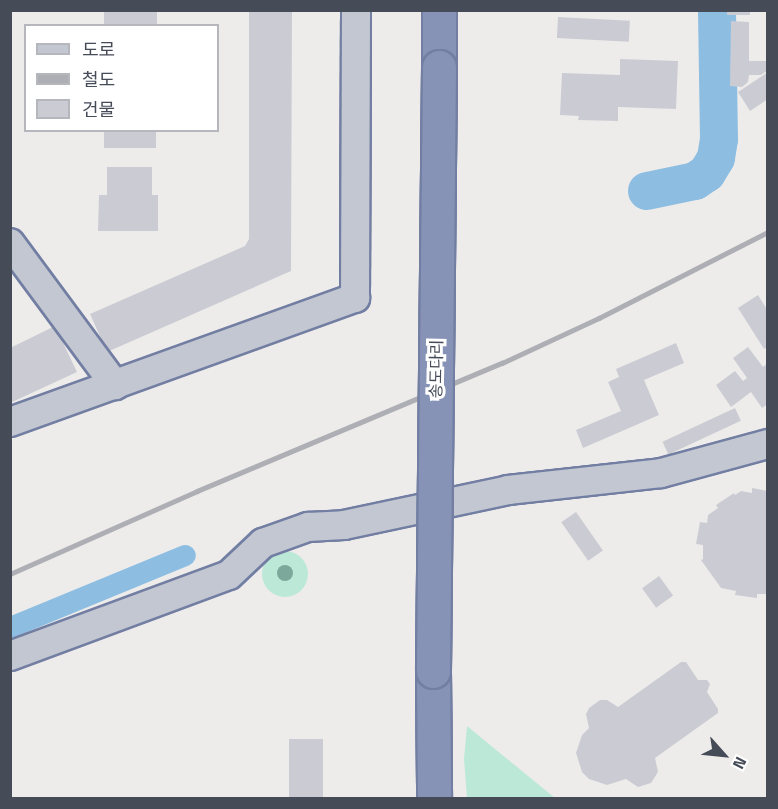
<!DOCTYPE html>
<meta charset="utf-8">
<style>
body{margin:0}
#map{position:relative;width:778px;height:809px;overflow:hidden;background:#eeeceb;font-family:"Titillium Web","Noto Sans KR",sans-serif}
div>[style]{position:absolute}
[style*='--x']{left:calc(var(--x)*1px);top:calc(var(--y)*1px);width:calc(var(--w)*1px);rotate:calc(var(--a)*1deg)}
.green>*{inset:0;background:#bce9d7}
.round{border-radius:50%}
.canal>*{height:21px;margin:-10.5px;padding:0 10.5px;transform-origin:10.5px;border-radius:10.5px;background:#8dbee2}
.river>*{height:38px;margin:-19px;padding:0 19px;transform-origin:19px;border-radius:19px;background:#8dbee2}
.building>*{inset:0;background:#cbccd3;transform-origin:0 0}
.roads{filter:drop-shadow(2px 0 #727ea2) drop-shadow(-2px 0 #727ea2) drop-shadow(0 2px #727ea2) drop-shadow(0 -2px #727ea2)}
.minor>*{height:28px;margin:-14px;padding:0 14px;transform-origin:14px;border-radius:14px;background:#c2c7d2}
.highway>*{height:33px;margin:-16.5px;padding:0 16.5px;transform-origin:16.5px;border-radius:16.5px;background:#8793b6}
.rail>*{height:4.5px;margin:-2.25px;padding:0 2.25px;transform-origin:2.25px;border-radius:2.25px;background:#aeafb5}
.bridges{filter:drop-shadow(2px 0 #727ea2) drop-shadow(-2px 0 #727ea2) drop-shadow(0 2px #727ea2) drop-shadow(0 -2px #727ea2)}
.highway-bridge>*{height:33px;margin:-16.5px;padding:0 16.5px;transform-origin:16.5px;border-radius:16.5px;background:#8793b6}
.trees>*{width:16px;height:16px;margin:-8px;border-radius:50%;background:#7ca89b}
span{translate:-50% -50%;white-space:nowrap;text-align:center;line-height:1.15;-webkit-text-stroke:6px #fff;paint-order:stroke}
.street-label{font-size:16px;color:#454b57}
.frame{position:absolute;inset:0;border:12px solid #454b57;pointer-events:none}
.legend{position:absolute;left:24px;top:24px;width:195px;height:108px;box-sizing:border-box;background:#fff;border:2px solid #b5b7bc;margin:0;padding:8px 10px;list-style:none;font-size:18px;color:#454b57}
.legend li{display:flex;align-items:center;gap:12px;height:30px}
.legend b{width:30px;border:2px solid #b5b7bc}
.north{position:absolute;left:694px;top:725px;width:60px;height:60px;-webkit-text-stroke:4px #fff;paint-order:stroke;rotate:117deg;font-size:16px;font-weight:700;line-height:24px;text-align:center;color:#454b57}
.north::after{content:'';display:block;margin:auto;width:21px;height:27px;background:#454b57;clip-path:polygon(50% 0,100% 100%,50% 72%,0 100%)}
</style>
<div id="map">
<div class="green">
<div class="round" style="left:262px;top:551px;width:46px;height:46px"></div>
<div style="clip-path:polygon(467px 726px,555px 798px,467px 798px,464px 759px)"></div>
</div>
<div class="canal">
<div style="--x:10;--y:627;--w:189;--a:-22.4"></div>
</div>
<div class="river">
<div style="--x:647;--y:191;--w:49;--a:-11.8"></div>
<div style="--x:695;--y:181;--w:14;--a:-34"></div>
<div style="--x:707;--y:173;--w:17;--a:-59"></div>
<div style="--x:716;--y:158;--w:19;--a:-81"></div>
<div style="--x:719;--y:139;--w:129;--a:-90.9"></div>
</div>
<div class="building">
<div style="left:104px;top:10px;width:53px;height:16px"></div>
<div style="clip-path:polygon(249px 10px,292px 10px,291px 271px,107px 352px,90px 314px,245px 246px,249px 239px)"></div>
<div style="left:727px;top:10px;width:23px;height:5px"></div>
<div style="left:558px;top:17px;width:72px;height:21px;rotate:3deg"></div>
<div style="clip-path:polygon(731px 21px,749px 22px,749px 61px,768px 61px,768px 70px,761px 75px,749px 75px,748px 82px,742px 87px,730px 86px)"></div>
<div style="clip-path:polygon(620px 59px,678px 61px,676px 109px,618px 107px,618px 121px,578px 120px,579px 116px,560px 115px,562px 73px,620px 75px)"></div>
<div style="clip-path:polygon(768px 72px,768px 99px,750px 111px,738px 92px)"></div>
<div style="left:104px;top:130px;width:52px;height:18px"></div>
<div style="clip-path:polygon(107px 167px,152px 167px,152px 195px,158px 195px,158px 231px,98px 231px,99px 195px,107px 195px)"></div>
<div style="clip-path:polygon(758px 295px,768px 311px,768px 347px,764px 349px,738px 308px)"></div>
<div style="clip-path:polygon(55px 326px,77px 372px,10px 403px,10px 348px)"></div>
<div style="clip-path:polygon(676px 343px,684px 363px,644px 380px,659px 415px,583px 448px,576px 430px,621px 411px,608px 382px,619px 377px,616px 369px)"></div>
<div style="clip-path:polygon(748px 347px,763px 367px,768px 363px,768px 404px,762px 408px,751px 392px,731px 407px,716px 385px,735px 371px,743px 381px,747px 378px,733px 358px)"></div>
<div style="left:735px;top:408px;width:14px;height:80px;rotate:65deg"></div>
<div style="clip-path:polygon(752px 488px,768px 491px,768px 594px,757px 594px,757px 598px,735px 595px,736px 591px,721px 588px,701px 560px,703px 559px,703px 545px,696px 544px,700px 522px,707px 523px,708px 515px,718px 508px,716px 505px,734px 493px,735px 495px,741px 491px,752px 493px)"></div>
<div style="left:576px;top:512px;width:47px;height:18px;rotate:55deg"></div>
<div style="left:659px;top:576px;width:24px;height:21px;rotate:54deg"></div>
<div style="clip-path:polygon(681px 662px,686px 662px,698px 680px,707px 680px,710px 684px,707px 692px,718px 709px,718px 713px,655px 758px,658px 772px,651px 783px,638px 787px,626px 779px,607px 785px,589px 779px,582px 772px,576px 753px,582px 735px,589px 728px,586px 714px,589px 708px,600px 700px,607px 700px,618px 707px)"></div>
<div style="left:289px;top:739px;width:34px;height:59px"></div>
</div>
<div class="roads">
<div class="minor">
<div style="--x:10;--y:243;--w:177;--a:53.5"></div>
<div style="--x:10;--y:422;--w:367;--a:-19.8"></div>
<div style="--x:355;--y:298;--w:288;--a:-89.8"></div>
<div style="--x:10;--y:656;--w:233;--a:-20.3"></div>
<div style="--x:229;--y:575;--w:47;--a:-43.3"></div>
<div style="--x:263;--y:543;--w:48;--a:-19.6"></div>
<div style="--x:308;--y:527;--w:36;--a:-3"></div>
<div style="--x:344;--y:525;--w:168;--a:-12"></div>
<div style="--x:508;--y:490;--w:154;--a:-6.3"></div>
<div style="--x:661;--y:473;--w:111;--a:-15.2"></div>
</div>
<div class="highway">
<div style="--x:439;--y:10;--w:57;--a:90"></div>
<div style="--x:433;--y:671;--w:127;--a:89.5"></div>
</div>
</div>
<div class="rail">
<div style="--x:10;--y:574;--w:205;--a:-23.9"></div>
<div style="--x:197;--y:491;--w:331;--a:-22.8"></div>
<div style="--x:502;--y:363;--w:107;--a:-24.9"></div>
<div style="--x:599;--y:318;--w:190;--a:-27"></div>
</div>
<div class="bridges">
<div class="highway-bridge">
<div style="--x:433;--y:671;--w:604;--a:-89.43"></div>
</div>
</div>
<div class="trees">
<div style="left:285px;top:573px"></div>
</div>
<div class="street-label">
<span style="left:436px;top:369px;rotate:-89deg">송도다리</span>
</div>
<div class="frame"></div>
<ul class="legend">
<li><b style="height:8px;background:#c2c7d2"></b>도로</li>
<li><b style="height:8px;background:#aeafb5"></b>철도</li>
<li><b style="height:16px;background:#cbccd3"></b>건물</li>
</ul>
<div class="north">N</div>
</div>
